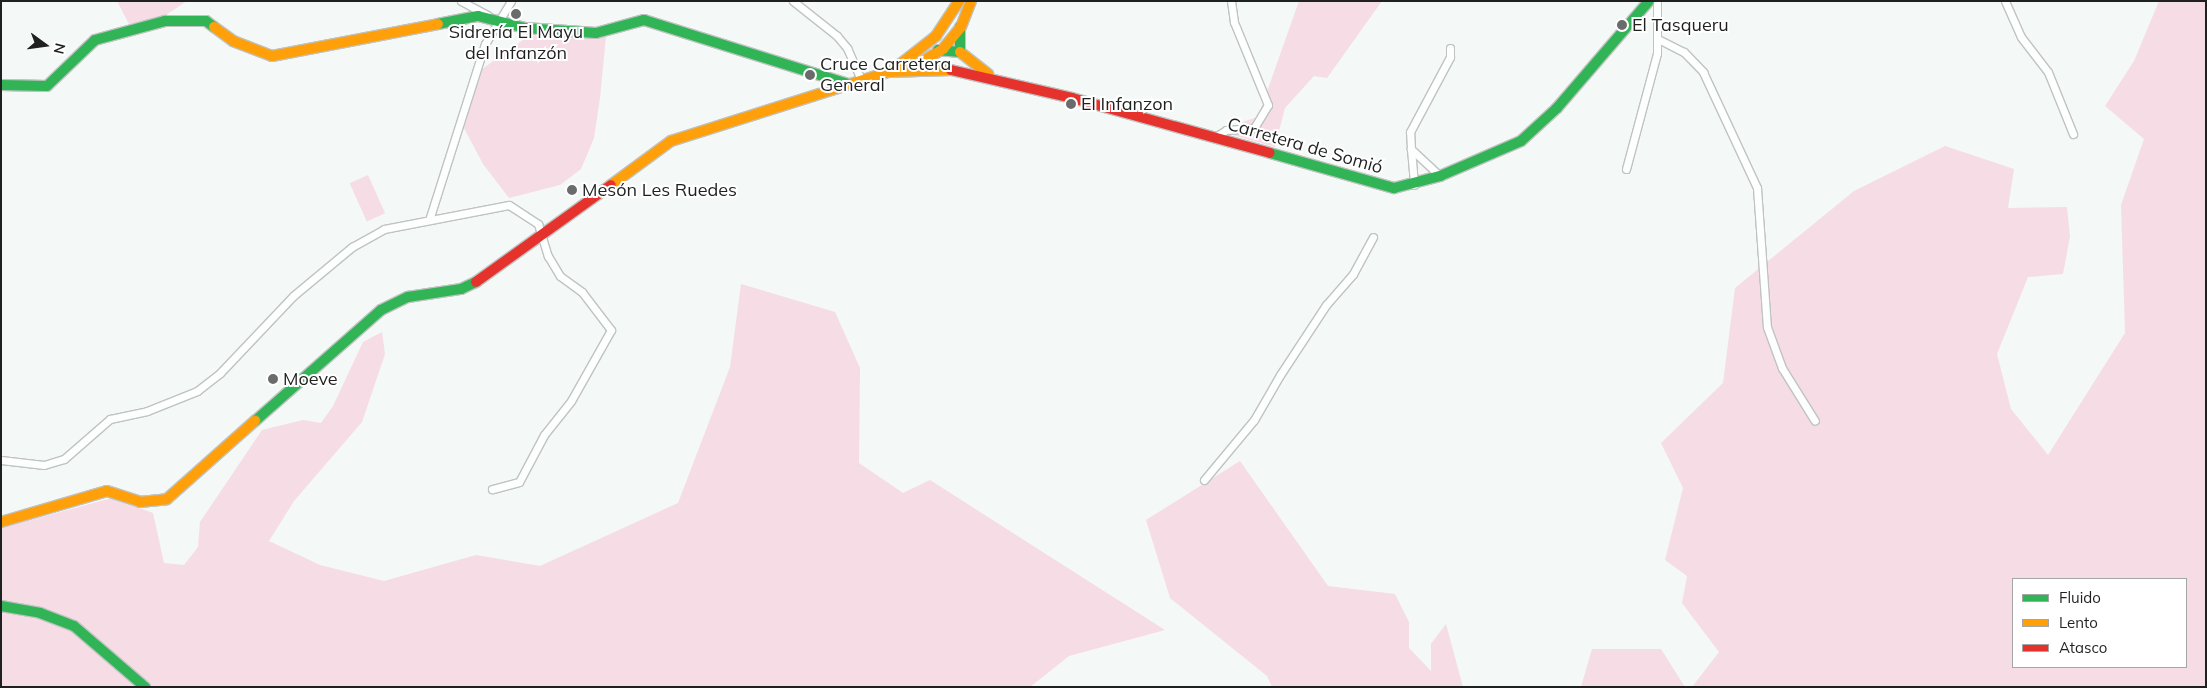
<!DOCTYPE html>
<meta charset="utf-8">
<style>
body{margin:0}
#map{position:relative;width:2207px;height:688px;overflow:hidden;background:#f4f8f6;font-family:Mulish,sans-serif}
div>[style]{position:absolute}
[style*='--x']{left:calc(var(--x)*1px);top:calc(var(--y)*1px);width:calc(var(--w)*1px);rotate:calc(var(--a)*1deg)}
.green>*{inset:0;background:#f6dce4;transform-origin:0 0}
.roads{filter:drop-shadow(1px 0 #bfc3c1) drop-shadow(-1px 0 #bfc3c1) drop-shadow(0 1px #bfc3c1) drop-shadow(0 -1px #bfc3c1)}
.street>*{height:7px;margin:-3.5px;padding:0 3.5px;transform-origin:3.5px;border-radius:3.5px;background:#fdfefe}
.fast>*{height:10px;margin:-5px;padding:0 5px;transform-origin:5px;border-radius:5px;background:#30b455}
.slow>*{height:10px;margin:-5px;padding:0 5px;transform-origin:5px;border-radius:5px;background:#ff9f0a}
.jam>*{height:10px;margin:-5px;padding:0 5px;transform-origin:5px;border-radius:5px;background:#e5322d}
.dots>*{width:14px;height:14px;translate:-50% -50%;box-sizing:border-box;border:2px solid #fff;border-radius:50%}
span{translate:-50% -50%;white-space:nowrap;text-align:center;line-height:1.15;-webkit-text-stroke:4px #fff;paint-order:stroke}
.poi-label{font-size:18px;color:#1f2120}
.left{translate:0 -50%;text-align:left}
.street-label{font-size:18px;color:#1f2120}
.frame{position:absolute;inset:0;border:2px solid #1f2120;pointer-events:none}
.legend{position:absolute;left:2012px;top:578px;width:175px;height:90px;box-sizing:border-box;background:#fff;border:1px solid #a5a6a6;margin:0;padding:6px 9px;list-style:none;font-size:15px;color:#1f2120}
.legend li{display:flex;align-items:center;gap:10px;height:25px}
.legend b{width:25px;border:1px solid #a5a6a6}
.north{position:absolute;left:20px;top:20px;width:50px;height:50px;-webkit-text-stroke:4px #fff;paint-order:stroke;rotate:104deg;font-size:14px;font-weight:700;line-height:20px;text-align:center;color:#1f2120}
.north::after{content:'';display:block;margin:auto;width:18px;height:22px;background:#1f2120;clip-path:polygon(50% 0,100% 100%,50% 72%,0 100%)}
</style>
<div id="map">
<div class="green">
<div style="clip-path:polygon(117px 1px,187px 1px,163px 17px,129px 24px)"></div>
<div style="clip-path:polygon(1299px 1px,1382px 1px,1327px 78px,1314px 76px,1285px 108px,1275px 147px,1229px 134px,1242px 122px,1258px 117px)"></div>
<div style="clip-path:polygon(evenodd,2159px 1px,2206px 1px,2206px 687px,1692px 687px,1719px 652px,1682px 603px,1687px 576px,1665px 560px,1683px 488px,1661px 443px,1723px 383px,1735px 288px,1854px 191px,1945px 146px,2014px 169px,2008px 208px,2067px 207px,2070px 236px,2063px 274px,2028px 277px,1997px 354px,2011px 409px,2048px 455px,2125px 333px,2121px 205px,2144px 139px,2105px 106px,2134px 61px,2159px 1px,2013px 579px,2186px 579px,2186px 667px,2013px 667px,2013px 579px)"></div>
<div style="clip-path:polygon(530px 35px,586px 39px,606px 36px,600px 98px,594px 138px,581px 169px,560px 185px,509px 198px,483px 164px,464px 128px,478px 72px)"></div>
<div style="left:368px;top:175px;width:42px;height:20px;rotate:66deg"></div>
<div style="clip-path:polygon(741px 284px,835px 312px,860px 368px,859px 463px,903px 493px,930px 480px,1165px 630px,1069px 656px,1030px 687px,1px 687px,1px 528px,112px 498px,153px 513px,164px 563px,184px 565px,198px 547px,200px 522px,262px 430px,303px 420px,321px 423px,333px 406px,363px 342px,382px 332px,385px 354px,362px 422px,294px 501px,269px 541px,320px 565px,384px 581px,476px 555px,540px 566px,678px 503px,730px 367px)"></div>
<div style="clip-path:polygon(1240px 461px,1328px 586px,1395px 594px,1409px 622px,1409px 648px,1431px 671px,1431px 644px,1446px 624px,1463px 687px,1272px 687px,1267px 676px,1170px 598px,1146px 520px)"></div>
<div style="clip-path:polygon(1592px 649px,1661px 649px,1685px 687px,1581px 687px)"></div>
</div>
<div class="roads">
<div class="street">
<div style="--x:461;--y:1;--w:30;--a:28"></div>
<div style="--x:793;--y:1;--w:56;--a:38.5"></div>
<div style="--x:837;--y:36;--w:16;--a:50"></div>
<div style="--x:847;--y:48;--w:35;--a:66"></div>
<div style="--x:2005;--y:1;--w:39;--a:66"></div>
<div style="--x:2021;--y:37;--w:44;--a:52.4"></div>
<div style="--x:2048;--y:72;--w:67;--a:68"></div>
<div style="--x:1658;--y:39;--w:29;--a:27"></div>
<div style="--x:1684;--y:52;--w:28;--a:46"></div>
<div style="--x:1703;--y:72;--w:128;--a:65"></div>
<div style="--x:1757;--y:188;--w:139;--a:85.9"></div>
<div style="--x:1767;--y:327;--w:44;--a:69.9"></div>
<div style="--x:1782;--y:368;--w:62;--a:58.1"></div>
<div style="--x:1215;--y:137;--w:13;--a:-32"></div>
<div style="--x:1226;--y:130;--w:28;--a:-4"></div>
<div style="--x:1254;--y:128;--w:27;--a:-59"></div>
<div style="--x:1268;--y:105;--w:90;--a:-112.3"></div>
<div style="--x:1234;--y:22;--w:21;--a:-98"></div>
<div style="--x:1411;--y:149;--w:36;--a:85"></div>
<div style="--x:1626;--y:169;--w:120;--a:-75"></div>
<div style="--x:1657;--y:53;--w:52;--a:-90"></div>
<div style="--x:1440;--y:176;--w:40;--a:-137"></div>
<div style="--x:1411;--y:149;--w:17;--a:-93"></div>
<div style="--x:1410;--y:132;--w:85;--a:-61.9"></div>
<div style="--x:1450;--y:57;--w:9;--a:-90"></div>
<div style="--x:430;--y:217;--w:182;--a:-72.4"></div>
<div style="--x:485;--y:44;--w:50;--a:-58.8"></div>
<div style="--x:1;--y:460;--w:43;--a:6.6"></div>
<div style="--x:44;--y:465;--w:21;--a:-17"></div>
<div style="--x:64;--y:459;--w:61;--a:-41"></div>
<div style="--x:110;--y:419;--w:38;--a:-12"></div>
<div style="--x:147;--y:411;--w:54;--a:-21.8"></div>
<div style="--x:197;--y:391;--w:29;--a:-38"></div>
<div style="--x:220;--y:373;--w:106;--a:-46.5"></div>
<div style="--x:293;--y:296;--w:77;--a:-39.7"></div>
<div style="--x:352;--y:247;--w:37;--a:-29"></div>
<div style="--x:384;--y:229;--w:127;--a:-10.9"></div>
<div style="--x:509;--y:205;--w:35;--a:33"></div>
<div style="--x:538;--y:224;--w:34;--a:73"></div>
<div style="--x:548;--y:256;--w:23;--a:59"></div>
<div style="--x:560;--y:276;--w:27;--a:36"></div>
<div style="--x:582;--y:292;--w:48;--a:52.7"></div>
<div style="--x:611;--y:330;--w:81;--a:119.4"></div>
<div style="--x:571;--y:401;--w:43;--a:128.5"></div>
<div style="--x:544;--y:435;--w:53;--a:118"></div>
<div style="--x:519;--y:482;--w:28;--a:165"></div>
<div style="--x:1204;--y:480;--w:78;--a:-50.2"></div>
<div style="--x:1254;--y:420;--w:52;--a:-60"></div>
<div style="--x:1280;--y:375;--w:84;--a:-56.7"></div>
<div style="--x:1326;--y:305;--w:41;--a:-48.9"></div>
<div style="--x:1353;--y:274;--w:42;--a:-61.6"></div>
</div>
<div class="fast">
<div style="--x:438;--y:24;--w:41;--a:-11.3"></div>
<div style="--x:478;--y:16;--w:49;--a:14.3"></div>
<div style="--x:525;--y:28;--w:71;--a:4"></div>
<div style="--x:596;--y:33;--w:50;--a:-15.2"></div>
<div style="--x:644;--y:20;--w:214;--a:17.4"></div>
<div style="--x:938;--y:50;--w:22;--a:5"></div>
<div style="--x:960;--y:52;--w:25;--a:-90"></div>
<div style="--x:1;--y:85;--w:46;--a:1.2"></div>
<div style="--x:47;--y:86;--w:66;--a:-43.8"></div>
<div style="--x:95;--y:40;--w:73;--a:-15.2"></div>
<div style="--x:165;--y:21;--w:41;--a:0"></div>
<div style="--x:206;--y:21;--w:10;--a:37"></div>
<div style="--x:1270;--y:153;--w:129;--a:15.8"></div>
<div style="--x:1394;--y:188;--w:48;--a:-14.6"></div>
<div style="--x:1440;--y:176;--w:88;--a:-23.4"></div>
<div style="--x:1521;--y:141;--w:49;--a:-42.5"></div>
<div style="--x:1557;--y:108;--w:141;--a:-49.3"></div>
<div style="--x:255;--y:421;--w:168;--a:-41.4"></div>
<div style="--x:381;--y:310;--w:30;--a:-26"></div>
<div style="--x:408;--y:297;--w:54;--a:-8.6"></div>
<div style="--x:461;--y:289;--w:17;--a:-25"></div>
<div style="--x:1;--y:606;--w:40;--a:10"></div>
<div style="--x:40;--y:613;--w:36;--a:21"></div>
<div style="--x:74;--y:626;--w:94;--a:40.7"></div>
</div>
<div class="slow">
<div style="--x:214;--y:27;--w:24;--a:36"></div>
<div style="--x:233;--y:41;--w:42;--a:21"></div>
<div style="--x:272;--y:56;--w:169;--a:-10.9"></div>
<div style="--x:960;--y:52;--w:36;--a:38"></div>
<div style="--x:912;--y:67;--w:36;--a:-30"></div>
<div style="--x:943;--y:49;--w:28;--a:-51"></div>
<div style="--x:961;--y:27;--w:28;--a:-69"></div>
<div style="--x:893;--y:70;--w:55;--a:-38.3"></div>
<div style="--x:936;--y:36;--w:42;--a:-56.7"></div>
<div style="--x:611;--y:185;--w:74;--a:-36.3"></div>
<div style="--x:671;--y:141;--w:228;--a:-17.6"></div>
<div style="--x:888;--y:72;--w:63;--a:-1.8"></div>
<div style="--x:1;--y:522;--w:110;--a:-16.3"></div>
<div style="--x:107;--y:491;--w:35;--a:18"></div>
<div style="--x:140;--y:502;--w:27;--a:-6"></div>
<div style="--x:167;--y:499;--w:118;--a:-41.6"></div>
</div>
<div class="jam">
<div style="--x:951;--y:70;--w:124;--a:13"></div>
<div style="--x:1072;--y:98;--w:205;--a:15.5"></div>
<div style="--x:476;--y:282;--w:166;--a:-35.7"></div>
</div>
</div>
<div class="dots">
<div style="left:516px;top:14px;background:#6a6c6b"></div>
<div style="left:1622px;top:25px;background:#6a6c6b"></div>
<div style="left:810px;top:75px;background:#6a6c6b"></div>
<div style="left:1071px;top:104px;background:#6a6c6b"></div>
<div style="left:572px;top:190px;background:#6a6c6b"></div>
<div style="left:273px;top:379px;background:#6a6c6b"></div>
</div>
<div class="poi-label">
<span class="left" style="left:1632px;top:25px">El Tasqueru</span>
<span style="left:516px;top:43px">Sidrería El Mayu<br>del Infanzón</span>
<span class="left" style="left:820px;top:75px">Cruce Carretera<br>General</span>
<span class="left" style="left:1081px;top:104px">El Infanzon</span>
<span class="left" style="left:582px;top:190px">Mesón Les Ruedes</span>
<span class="left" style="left:283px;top:379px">Moeve</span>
</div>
<div class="street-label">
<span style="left:1305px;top:146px;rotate:16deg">Carretera de Somió</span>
</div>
<div class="frame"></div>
<ul class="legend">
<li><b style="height:6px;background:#30b455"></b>Fluido</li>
<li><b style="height:6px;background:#ff9f0a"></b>Lento</li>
<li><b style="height:6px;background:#e5322d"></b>Atasco</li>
</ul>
<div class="north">N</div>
</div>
